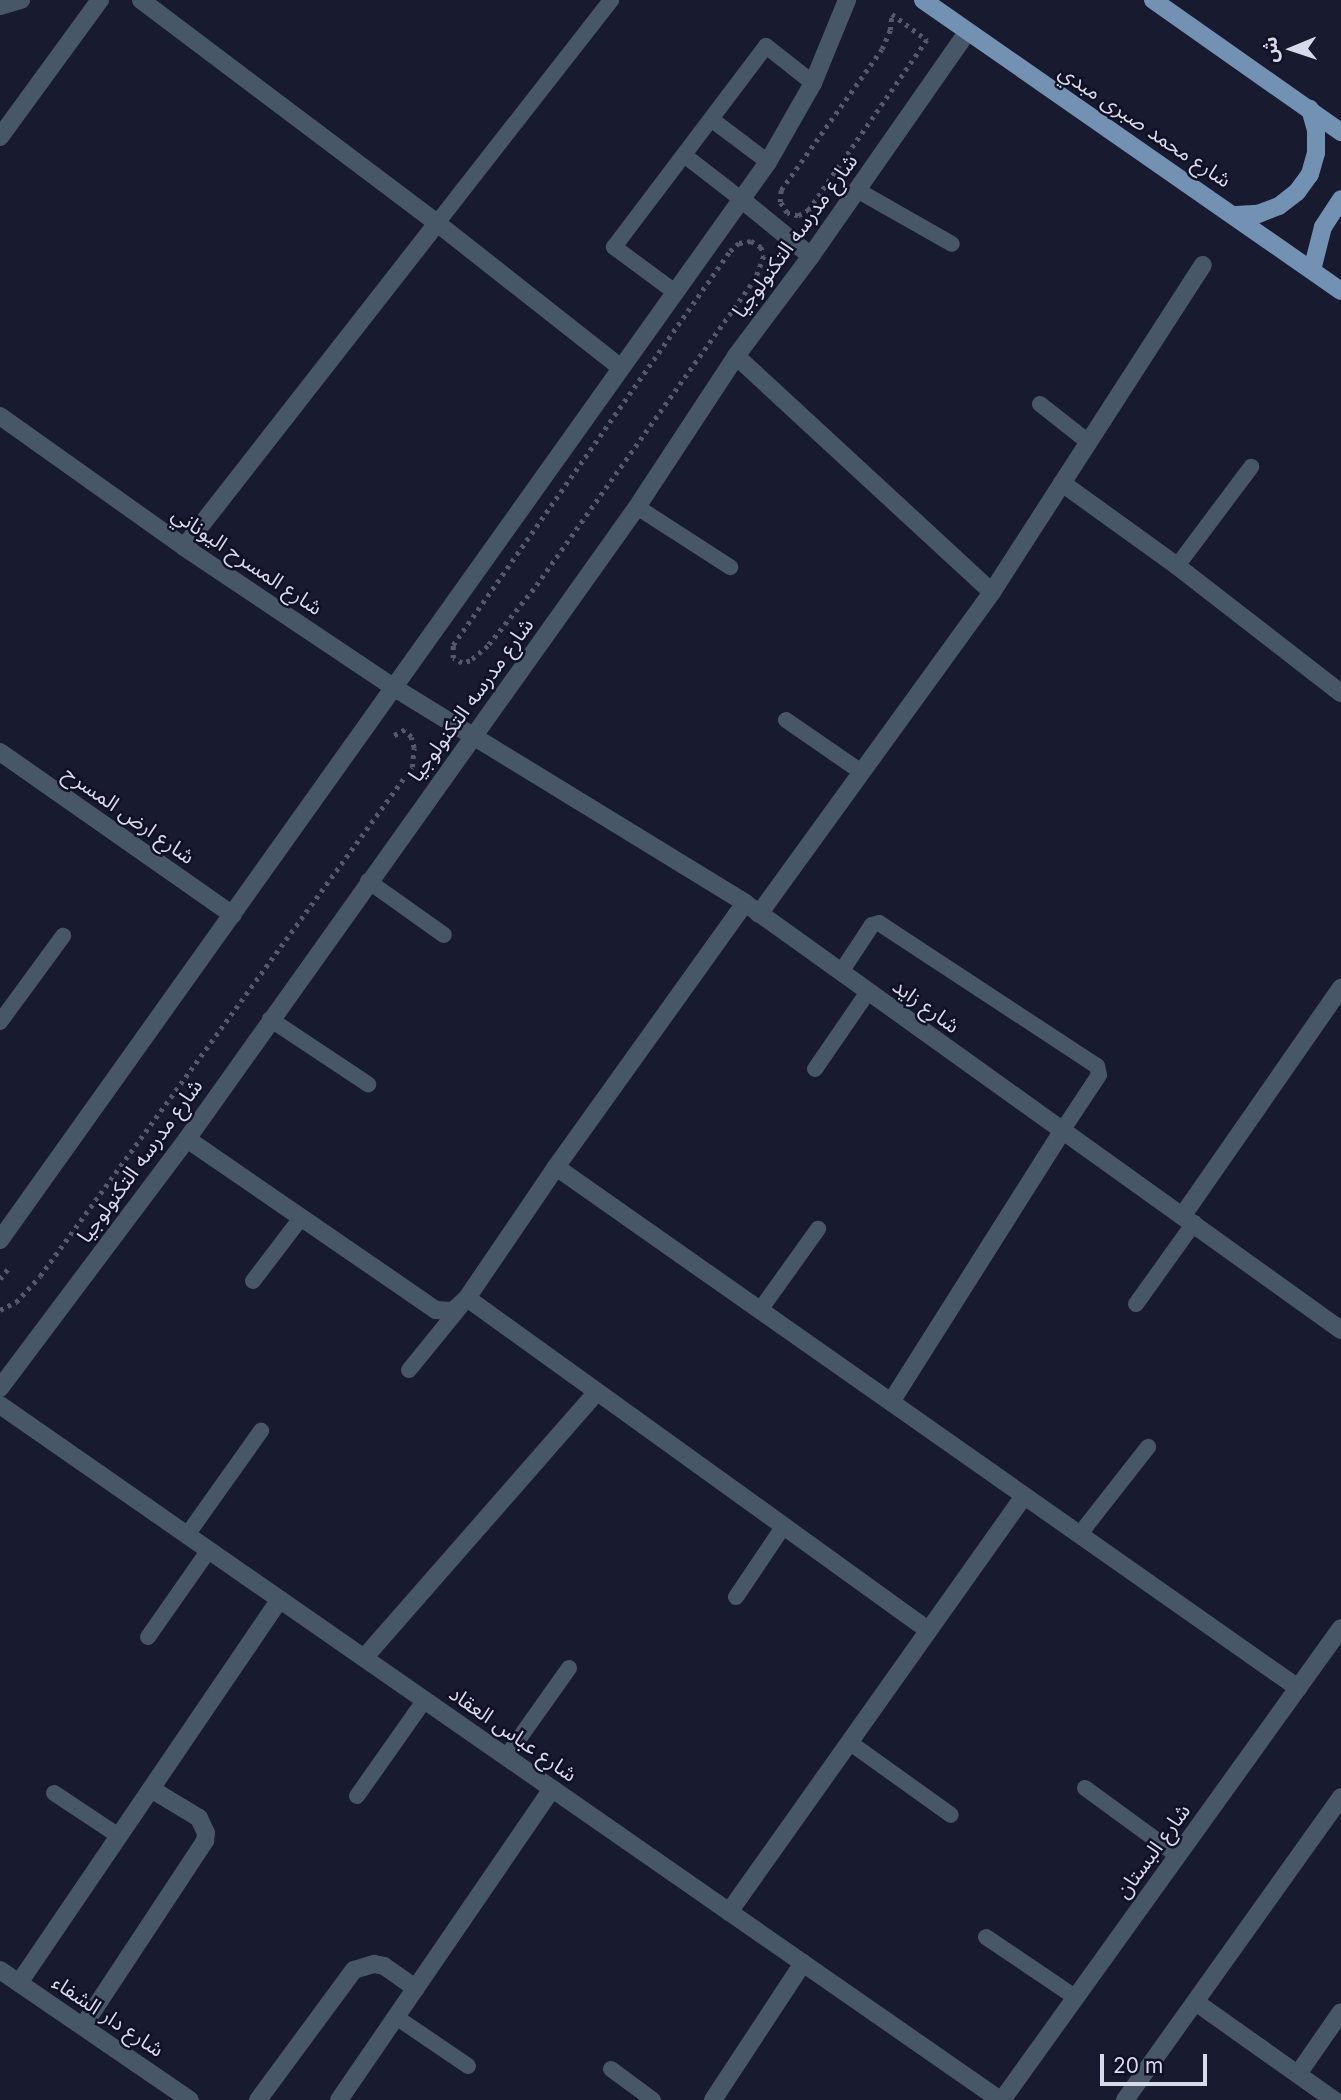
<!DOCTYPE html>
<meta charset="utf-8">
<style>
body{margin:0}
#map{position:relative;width:1341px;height:2100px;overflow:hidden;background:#181a30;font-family:Inter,"Noto Sans Arabic",sans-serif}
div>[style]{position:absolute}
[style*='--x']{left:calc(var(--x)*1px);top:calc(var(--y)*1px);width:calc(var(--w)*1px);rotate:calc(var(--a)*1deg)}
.path>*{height:4.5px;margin-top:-2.25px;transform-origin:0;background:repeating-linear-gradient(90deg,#56586c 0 3.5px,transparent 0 8.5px)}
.service>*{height:16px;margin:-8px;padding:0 8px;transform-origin:8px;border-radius:8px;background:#485767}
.minor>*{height:18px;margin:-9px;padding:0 9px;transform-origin:9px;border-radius:9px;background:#485767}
.tertiary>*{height:18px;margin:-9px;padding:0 9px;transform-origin:9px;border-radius:9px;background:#485767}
.primary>*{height:18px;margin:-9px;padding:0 9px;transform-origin:9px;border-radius:9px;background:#7391b2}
span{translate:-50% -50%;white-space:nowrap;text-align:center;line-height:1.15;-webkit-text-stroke:5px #101126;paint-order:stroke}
.street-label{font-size:21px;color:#d7dae9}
.north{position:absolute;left:1257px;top:14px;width:70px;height:70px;-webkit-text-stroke:5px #101126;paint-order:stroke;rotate:268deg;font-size:19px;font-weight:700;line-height:28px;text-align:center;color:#d7dae9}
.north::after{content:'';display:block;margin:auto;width:24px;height:32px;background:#d7dae9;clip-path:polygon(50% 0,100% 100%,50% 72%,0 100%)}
.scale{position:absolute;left:1100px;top:2054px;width:107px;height:32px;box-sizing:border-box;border:4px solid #d7dae9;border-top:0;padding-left:9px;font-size:21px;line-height:24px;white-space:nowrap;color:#d7dae9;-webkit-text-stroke:5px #101126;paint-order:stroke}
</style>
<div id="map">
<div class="path">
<div style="--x:892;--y:14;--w:44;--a:36.6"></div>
<div style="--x:927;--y:40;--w:207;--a:124.8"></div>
<div style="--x:809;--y:210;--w:13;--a:151"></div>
<div style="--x:798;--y:216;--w:11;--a:-165"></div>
<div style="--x:787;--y:213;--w:13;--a:-122"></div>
<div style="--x:780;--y:202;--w:12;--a:-85"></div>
<div style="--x:781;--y:190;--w:173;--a:-54.4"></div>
<div style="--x:882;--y:49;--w:21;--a:-67"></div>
<div style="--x:890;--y:30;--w:16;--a:-83"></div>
<div style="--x:751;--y:241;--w:12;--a:31"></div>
<div style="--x:761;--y:247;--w:9;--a:72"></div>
<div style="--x:764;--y:256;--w:23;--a:110"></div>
<div style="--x:756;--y:278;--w:382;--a:125.5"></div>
<div style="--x:534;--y:589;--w:73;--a:128.9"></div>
<div style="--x:488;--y:646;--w:23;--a:140"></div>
<div style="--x:470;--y:661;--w:8;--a:166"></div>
<div style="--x:462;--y:663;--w:10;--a:-151"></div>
<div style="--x:453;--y:658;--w:13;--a:-90"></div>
<div style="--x:453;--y:645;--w:482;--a:-54.9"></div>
<div style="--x:730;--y:251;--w:12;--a:-42"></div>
<div style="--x:739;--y:243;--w:12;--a:-9"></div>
<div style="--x:0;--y:1279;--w:16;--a:-52"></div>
<div style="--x:0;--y:1310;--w:18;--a:-27"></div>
<div style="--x:16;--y:1302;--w:35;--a:-47"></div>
<div style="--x:40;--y:1276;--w:630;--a:-53.84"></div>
<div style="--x:412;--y:767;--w:19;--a:-84"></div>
<div style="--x:414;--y:748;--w:11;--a:-105"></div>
<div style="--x:411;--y:737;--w:9;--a:-131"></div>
<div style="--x:405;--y:730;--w:15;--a:152"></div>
</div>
<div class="service">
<div style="--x:711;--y:119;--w:71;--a:37"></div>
<div style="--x:684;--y:155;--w:72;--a:37.7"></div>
<div style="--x:857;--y:190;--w:109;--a:29.6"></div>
<div style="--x:437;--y:223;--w:283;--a:-52"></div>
<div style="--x:675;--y:292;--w:76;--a:-143.6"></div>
<div style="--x:614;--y:247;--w:252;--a:-52.9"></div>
<div style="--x:766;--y:46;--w:60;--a:38.2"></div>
<div style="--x:1040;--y:404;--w:60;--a:38.2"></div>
<div style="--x:637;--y:507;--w:111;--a:32.8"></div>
<div style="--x:1177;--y:566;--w:124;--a:-53.2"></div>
<div style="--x:786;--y:720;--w:90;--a:34.6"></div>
<div style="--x:368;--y:881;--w:93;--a:35.4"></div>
<div style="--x:841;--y:972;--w:56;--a:-56.6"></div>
<div style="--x:872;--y:925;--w:7;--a:-16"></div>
<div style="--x:879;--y:923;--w:261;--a:33.3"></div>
<div style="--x:1097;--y:1066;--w:9;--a:77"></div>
<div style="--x:1099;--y:1075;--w:67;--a:123.5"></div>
<div style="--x:270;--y:1019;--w:118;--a:33.6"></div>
<div style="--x:0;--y:1022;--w:107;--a:-53.8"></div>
<div style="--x:815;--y:1069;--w:93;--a:-55.5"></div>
<div style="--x:253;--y:1281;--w:79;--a:-52.7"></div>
<div style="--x:1136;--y:1304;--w:100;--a:-54.4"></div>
<div style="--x:760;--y:1310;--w:100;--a:-54.4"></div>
<div style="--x:409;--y:1370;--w:82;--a:-50.9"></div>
<div style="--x:187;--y:1535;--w:128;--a:-54.6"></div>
<div style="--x:1079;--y:1535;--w:112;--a:-51.9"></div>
<div style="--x:736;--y:1597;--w:84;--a:-56.1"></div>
<div style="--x:148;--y:1637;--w:106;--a:-55"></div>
<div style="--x:849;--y:1742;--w:125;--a:35.6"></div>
<div style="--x:506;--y:1757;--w:109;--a:-54.7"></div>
<div style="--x:1085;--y:1788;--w:114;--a:36.1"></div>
<div style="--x:54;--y:1793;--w:78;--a:33.5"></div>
<div style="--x:357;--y:1796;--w:116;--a:-54.8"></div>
<div style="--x:986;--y:1937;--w:107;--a:34"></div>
<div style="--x:396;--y:2017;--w:87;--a:34.2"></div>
<div style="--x:611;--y:2069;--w:52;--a:36.4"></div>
</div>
<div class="minor">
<div style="--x:141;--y:0;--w:371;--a:37"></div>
<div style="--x:437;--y:223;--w:234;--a:38.2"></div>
<div style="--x:0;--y:6;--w:22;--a:-16"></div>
<div style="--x:0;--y:137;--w:170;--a:-53.9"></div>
<div style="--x:736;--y:356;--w:348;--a:42.7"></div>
<div style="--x:0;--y:416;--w:226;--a:35.4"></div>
<div style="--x:184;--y:547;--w:252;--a:33.8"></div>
<div style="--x:393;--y:687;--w:413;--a:31.5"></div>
<div style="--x:745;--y:903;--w:733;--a:35.62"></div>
<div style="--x:1062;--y:483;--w:142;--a:35.8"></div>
<div style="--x:1177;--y:566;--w:207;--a:37.8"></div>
<div style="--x:184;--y:547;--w:411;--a:-52"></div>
<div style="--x:0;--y:752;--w:284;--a:35"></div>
<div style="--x:759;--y:914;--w:397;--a:-54.1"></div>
<div style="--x:992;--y:592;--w:389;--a:-57.2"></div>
<div style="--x:187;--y:1139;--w:302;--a:34.5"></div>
<div style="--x:436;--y:1310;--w:17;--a:3"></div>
<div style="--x:453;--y:1311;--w:19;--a:-43"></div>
<div style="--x:467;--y:1298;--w:158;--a:-55.8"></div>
<div style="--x:556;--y:1167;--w:325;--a:-54.4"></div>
<div style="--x:556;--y:1167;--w:907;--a:35.07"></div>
<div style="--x:1183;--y:1215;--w:277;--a:-55.2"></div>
<div style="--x:467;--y:1298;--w:568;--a:35.76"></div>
<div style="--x:891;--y:1402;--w:320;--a:-57.7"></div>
<div style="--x:0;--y:1405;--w:1218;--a:34.8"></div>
<div style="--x:364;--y:1658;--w:352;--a:-48.8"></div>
<div style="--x:729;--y:1912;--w:510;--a:-54.66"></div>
<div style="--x:0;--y:1970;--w:230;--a:34.4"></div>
<div style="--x:19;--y:1983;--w:464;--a:-55.8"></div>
<div style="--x:1197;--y:2003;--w:168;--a:35.3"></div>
<div style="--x:83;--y:2026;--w:222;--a:-56.6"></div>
<div style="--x:205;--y:1841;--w:8;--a:-83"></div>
<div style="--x:206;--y:1833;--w:17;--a:-115"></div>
<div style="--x:199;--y:1818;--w:56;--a:-148.9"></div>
<div style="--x:1298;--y:2074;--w:75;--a:-55.3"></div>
<div style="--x:258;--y:2100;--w:162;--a:-53.6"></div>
<div style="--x:354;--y:1970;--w:21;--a:-17"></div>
<div style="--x:374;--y:1964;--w:10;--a:11"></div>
<div style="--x:384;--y:1966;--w:39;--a:35"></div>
<div style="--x:339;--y:2100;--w:377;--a:-55.6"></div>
<div style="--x:713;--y:2100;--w:164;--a:-56.7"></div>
<div style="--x:1002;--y:2100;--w:581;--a:-54.31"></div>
<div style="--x:1125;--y:2100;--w:372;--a:-54.5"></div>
</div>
<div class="tertiary">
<div style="--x:741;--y:199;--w:90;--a:39.2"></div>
<div style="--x:0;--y:1240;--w:1324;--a:-54.53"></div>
<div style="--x:768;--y:162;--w:91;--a:-60.3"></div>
<div style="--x:813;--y:83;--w:90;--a:-67.7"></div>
<div style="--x:0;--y:1388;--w:311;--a:-53.1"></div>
<div style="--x:187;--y:1139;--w:776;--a:-54.55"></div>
<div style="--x:637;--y:507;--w:181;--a:-56.7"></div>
<div style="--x:736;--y:356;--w:125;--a:-53.1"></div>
<div style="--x:811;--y:256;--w:273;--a:-55.1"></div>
</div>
<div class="primary">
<div style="--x:923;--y:0;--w:509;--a:34.84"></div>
<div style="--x:1153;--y:0;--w:230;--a:35.1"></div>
<div style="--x:1236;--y:215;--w:22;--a:-3"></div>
<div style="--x:1258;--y:214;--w:22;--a:-21"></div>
<div style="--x:1279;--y:206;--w:23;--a:-38"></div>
<div style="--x:1297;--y:192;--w:22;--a:-54"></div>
<div style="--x:1310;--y:174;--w:22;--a:-74"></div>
<div style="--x:1316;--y:153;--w:23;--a:-90"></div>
<div style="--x:1316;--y:130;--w:22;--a:-106"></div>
<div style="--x:1312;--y:270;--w:44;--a:-75.7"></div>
<div style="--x:1323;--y:227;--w:33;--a:-57"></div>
</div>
<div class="street-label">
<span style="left:1145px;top:126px;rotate:34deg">شارع محمد صبرى مبدي</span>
<span style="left:795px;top:236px;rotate:-54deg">شارع مدرسه التكنولوجيا</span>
<span style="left:247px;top:561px;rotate:34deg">شارع المسرح اليوناني</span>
<span style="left:471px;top:700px;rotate:-54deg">شارع مدرسه التكنولوجيا</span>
<span style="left:129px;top:815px;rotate:35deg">شارع ارض المسرح</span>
<span style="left:926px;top:1006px;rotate:36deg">شارع زايد</span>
<span style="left:140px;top:1161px;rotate:-54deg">شارع مدرسه التكنولوجيا</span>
<span style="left:513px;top:1734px;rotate:35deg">شارع عباس العقاد</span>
<span style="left:1153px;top:1851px;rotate:-54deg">شارع البستان</span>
<span style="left:108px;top:2016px;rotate:34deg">شارع دار الشفاء</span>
</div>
<div class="north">ش</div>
<div class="scale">20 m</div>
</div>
